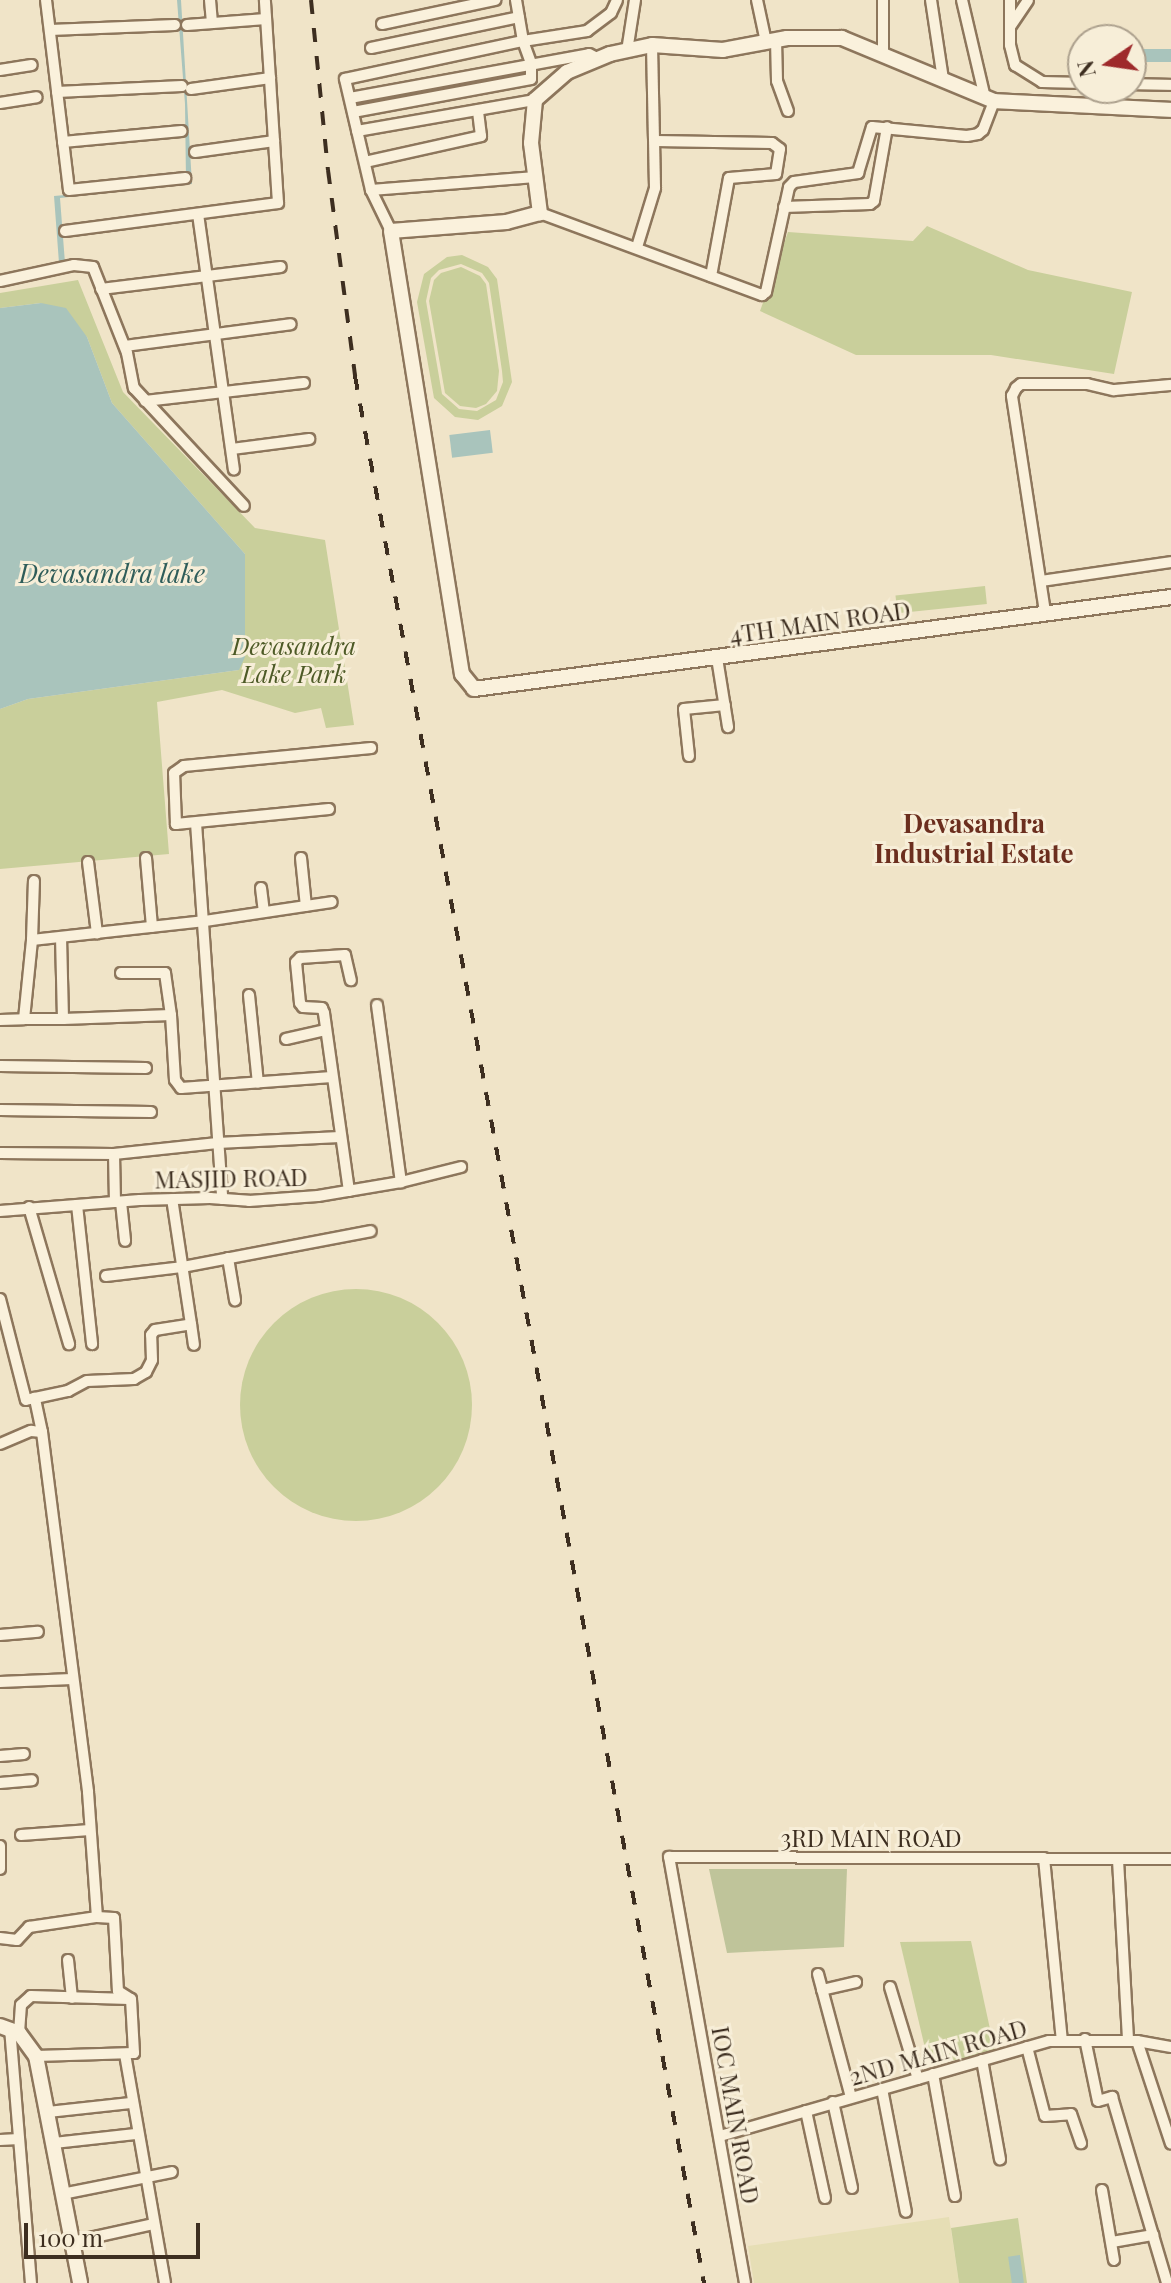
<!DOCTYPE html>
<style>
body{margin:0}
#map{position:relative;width:1171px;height:2283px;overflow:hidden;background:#f0e4c8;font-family:"Playfair Display",serif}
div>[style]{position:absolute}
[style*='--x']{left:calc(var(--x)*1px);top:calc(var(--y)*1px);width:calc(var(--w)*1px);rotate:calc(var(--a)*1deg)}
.farmland>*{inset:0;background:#e6deb5}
.green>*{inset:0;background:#c9cf9b;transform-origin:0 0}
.round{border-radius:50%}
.cemetery>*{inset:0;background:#bfc49a}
.water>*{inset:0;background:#a9c4bc;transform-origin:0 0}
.roads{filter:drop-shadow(2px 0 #8d765c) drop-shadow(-2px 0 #8d765c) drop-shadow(0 2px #8d765c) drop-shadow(0 -2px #8d765c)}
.minor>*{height:10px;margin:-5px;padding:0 5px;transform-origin:5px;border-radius:5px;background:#faf1dc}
.tertiary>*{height:14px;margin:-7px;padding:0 7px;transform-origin:7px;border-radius:7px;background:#faf1dc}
.rail>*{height:4px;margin-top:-2px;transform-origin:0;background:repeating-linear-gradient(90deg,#3d2e20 0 14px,transparent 0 28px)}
span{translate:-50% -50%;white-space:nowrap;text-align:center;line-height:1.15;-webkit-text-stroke:6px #f7eed8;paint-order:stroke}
.street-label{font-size:24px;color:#3d2e20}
.park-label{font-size:24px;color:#4d5a26;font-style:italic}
.water-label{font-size:26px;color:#2f5d5a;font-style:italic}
.neighbourhood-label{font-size:26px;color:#6b2e1e;font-weight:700}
.north{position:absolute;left:1067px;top:24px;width:80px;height:80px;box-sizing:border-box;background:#f7eed8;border:2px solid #ada18e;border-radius:50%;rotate:257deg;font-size:22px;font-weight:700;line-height:32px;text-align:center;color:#3d2e20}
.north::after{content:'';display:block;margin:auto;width:28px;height:36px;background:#9e2a2b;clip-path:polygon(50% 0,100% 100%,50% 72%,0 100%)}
.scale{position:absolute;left:24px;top:2223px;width:176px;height:36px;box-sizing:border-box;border:4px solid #3d2e20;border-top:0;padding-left:10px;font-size:24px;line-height:28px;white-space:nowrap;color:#3d2e20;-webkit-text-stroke:6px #f7eed8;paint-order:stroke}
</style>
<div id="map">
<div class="farmland">
<div style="clip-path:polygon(949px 2217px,959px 2283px,754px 2283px,748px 2246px)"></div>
</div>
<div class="green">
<div style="clip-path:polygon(927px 226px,1028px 270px,1132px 292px,1114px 374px,991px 355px,856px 355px,760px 311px,788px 232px,913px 241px)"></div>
<div style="clip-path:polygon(evenodd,462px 255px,488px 267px,497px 279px,512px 382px,502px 406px,478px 420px,455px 417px,434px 398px,417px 302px,424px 274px,447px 257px,462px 255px,461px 264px,482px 273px,489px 283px,502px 371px,503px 382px,496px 400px,477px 411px,459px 409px,442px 394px,426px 301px,431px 278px,439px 270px,461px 264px)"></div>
<div style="clip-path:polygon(461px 267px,480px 276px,486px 284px,499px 371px,497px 391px,486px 404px,476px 408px,460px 406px,445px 393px,429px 301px,434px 280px,441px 273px)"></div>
<div style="clip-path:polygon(78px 280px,123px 392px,255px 528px,325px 540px,354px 725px,326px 728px,321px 708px,295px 713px,222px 690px,157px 702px,169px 854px,0 869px,0 709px,28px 699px,239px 670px,245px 554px,112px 403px,87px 337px,41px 303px,0 308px,0 293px)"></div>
<div style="left:985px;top:586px;width:18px;height:90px;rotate:84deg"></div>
<div class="round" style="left:240px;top:1289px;width:232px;height:232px"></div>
<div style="clip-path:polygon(971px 1941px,995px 2052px,929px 2065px,900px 1942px)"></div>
<div style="clip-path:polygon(1018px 2218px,1027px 2283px,959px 2283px,951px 2228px)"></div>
</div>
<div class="cemetery">
<div style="clip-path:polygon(709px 1869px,847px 1869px,844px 1947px,727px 1953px)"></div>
</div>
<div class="water">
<div style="clip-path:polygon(177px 0,181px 0,192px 184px,60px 198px,65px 263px,59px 263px,54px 196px,164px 186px,186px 181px,185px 104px)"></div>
<div style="left:1131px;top:49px;width:40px;height:13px"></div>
<div style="clip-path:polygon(41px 303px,66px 308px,87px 337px,112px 403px,245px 554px,245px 657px,239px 670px,28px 699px,0 709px,0 308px)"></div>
<div style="left:490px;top:430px;width:23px;height:41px;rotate:83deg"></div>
<div style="left:1020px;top:2255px;width:28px;height:12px;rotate:82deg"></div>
</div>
<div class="roads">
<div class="minor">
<div style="--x:46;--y:0;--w:191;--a:83.1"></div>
<div style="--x:69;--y:190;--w:117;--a:-5.9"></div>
<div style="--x:210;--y:0;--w:23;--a:85"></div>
<div style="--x:757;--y:0;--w:43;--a:77.9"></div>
<div style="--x:883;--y:0;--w:54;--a:90"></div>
<div style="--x:931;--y:0;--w:80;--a:81.4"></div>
<div style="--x:962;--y:0;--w:97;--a:76.8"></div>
<div style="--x:1010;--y:0;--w:45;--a:90"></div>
<div style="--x:1010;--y:45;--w:21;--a:76"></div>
<div style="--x:1015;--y:65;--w:32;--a:32"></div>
<div style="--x:1042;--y:82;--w:41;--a:1.4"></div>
<div style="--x:382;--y:24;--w:116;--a:-12"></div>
<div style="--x:187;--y:25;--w:79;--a:-4.3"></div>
<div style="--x:1010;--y:27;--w:32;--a:-56"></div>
<div style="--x:50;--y:30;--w:125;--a:-2.3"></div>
<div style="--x:776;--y:40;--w:41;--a:88.6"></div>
<div style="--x:777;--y:81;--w:32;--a:70"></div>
<div style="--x:371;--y:48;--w:151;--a:-11.8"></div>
<div style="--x:627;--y:51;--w:52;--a:-81.1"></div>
<div style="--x:0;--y:70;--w:32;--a:-9"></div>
<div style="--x:1131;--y:84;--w:40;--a:1.4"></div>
<div style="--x:191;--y:89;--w:80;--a:-7.9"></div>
<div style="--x:57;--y:92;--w:125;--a:-2.7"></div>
<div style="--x:350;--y:98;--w:243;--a:-10.4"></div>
<div style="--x:589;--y:54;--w:11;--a:27"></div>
<div style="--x:0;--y:103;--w:37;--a:-9"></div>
<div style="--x:353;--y:112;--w:181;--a:-10.5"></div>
<div style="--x:531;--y:79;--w:16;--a:-90"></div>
<div style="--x:531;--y:63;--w:23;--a:-110"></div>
<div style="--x:523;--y:41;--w:42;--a:-99.7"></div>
<div style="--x:357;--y:131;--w:181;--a:-9.9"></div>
<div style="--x:656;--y:141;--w:116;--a:1"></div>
<div style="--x:772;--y:143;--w:10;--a:37"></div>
<div style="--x:780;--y:149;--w:25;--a:99"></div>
<div style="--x:776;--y:174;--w:47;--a:175.1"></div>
<div style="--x:729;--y:178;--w:100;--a:100.4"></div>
<div style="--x:63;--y:142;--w:119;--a:-5.3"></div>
<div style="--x:195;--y:152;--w:80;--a:-7.9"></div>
<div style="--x:365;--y:162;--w:119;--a:-12.6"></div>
<div style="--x:481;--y:136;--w:26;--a:-97"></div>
<div style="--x:371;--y:190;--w:165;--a:-4.5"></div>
<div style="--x:784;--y:207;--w:86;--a:-2"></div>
<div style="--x:870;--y:204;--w:5;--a:-37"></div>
<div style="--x:874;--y:201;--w:75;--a:-80"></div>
<div style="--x:540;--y:213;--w:237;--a:20.3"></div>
<div style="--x:762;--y:295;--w:5;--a:-37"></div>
<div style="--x:766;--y:292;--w:107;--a:-77.6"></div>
<div style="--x:789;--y:187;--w:7;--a:-45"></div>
<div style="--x:794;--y:182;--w:65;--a:-8"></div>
<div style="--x:858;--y:173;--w:48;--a:-73.1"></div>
<div style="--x:872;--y:127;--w:95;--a:5.4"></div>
<div style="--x:967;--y:136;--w:11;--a:-10"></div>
<div style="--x:978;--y:134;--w:6;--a:-39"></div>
<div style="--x:983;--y:130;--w:31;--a:-69"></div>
<div style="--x:198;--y:214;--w:258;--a:82"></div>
<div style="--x:65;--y:231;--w:215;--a:-7.5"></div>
<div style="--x:278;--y:203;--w:203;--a:-93.7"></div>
<div style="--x:391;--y:231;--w:46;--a:-116"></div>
<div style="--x:371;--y:190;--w:114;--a:-103.2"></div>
<div style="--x:345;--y:79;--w:182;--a:-12.1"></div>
<div style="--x:523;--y:41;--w:65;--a:-8.9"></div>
<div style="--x:587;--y:31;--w:30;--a:-37"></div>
<div style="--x:611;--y:13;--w:14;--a:-65"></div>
<div style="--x:637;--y:247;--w:62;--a:-73"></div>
<div style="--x:655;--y:188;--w:143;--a:-91.2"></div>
<div style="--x:0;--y:281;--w:76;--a:-12.2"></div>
<div style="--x:74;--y:265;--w:19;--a:6"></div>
<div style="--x:93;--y:267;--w:92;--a:68.4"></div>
<div style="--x:127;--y:353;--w:36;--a:79"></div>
<div style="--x:134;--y:388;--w:161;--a:47"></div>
<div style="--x:101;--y:289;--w:181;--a:-7"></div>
<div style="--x:125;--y:346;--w:167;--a:-7.5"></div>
<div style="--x:145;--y:401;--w:160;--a:-6.5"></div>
<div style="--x:232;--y:449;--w:78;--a:-7.4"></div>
<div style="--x:1041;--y:581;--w:131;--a:-8.3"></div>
<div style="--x:1045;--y:612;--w:219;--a:-98.7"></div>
<div style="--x:1012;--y:396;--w:9;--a:-63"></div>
<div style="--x:1016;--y:388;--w:6;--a:-39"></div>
<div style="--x:1021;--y:384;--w:66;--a:0"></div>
<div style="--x:1087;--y:384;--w:28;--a:13"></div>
<div style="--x:1114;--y:390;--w:57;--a:-5"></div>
<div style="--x:717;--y:658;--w:70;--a:80.9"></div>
<div style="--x:689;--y:756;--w:47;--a:-96.1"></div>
<div style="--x:684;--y:709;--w:41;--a:-5.6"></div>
<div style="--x:329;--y:809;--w:154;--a:174.4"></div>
<div style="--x:176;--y:824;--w:51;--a:-92.2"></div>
<div style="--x:174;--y:773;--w:12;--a:-35"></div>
<div style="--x:184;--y:766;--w:188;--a:-5.5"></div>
<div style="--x:196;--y:823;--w:377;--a:86"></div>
<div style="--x:146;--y:858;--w:69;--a:85"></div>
<div style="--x:301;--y:858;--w:48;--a:84.1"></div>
<div style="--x:88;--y:862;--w:72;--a:82.8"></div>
<div style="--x:261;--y:888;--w:24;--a:83"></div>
<div style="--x:61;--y:937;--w:82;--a:88.6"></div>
<div style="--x:63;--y:1019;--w:108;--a:-2.1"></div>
<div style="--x:171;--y:1015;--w:65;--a:86.5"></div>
<div style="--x:175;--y:1080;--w:10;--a:53"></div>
<div style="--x:181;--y:1088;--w:151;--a:-4.2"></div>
<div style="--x:32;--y:940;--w:59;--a:-88.1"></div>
<div style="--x:121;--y:973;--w:44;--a:0"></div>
<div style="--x:165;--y:973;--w:42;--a:81.9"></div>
<div style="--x:249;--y:995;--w:88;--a:84.2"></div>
<div style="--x:377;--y:1005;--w:179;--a:82.3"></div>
<div style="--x:24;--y:1019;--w:39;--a:0"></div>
<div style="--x:0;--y:1020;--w:24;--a:-2"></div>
<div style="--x:24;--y:1019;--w:79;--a:-84.2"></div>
<div style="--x:32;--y:940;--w:174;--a:-6.3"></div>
<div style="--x:205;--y:921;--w:128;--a:-8.5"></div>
<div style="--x:286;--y:1039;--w:41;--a:-12.7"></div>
<div style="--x:0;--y:1066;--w:146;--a:0.8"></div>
<div style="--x:0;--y:1110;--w:151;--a:0.8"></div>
<div style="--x:0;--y:1153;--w:114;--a:0.5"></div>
<div style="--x:114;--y:1154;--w:104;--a:-6.1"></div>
<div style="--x:217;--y:1143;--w:123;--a:-2.8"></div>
<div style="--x:114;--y:1154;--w:48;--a:88.8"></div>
<div style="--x:349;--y:1191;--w:180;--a:-98"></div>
<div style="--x:324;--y:1013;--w:5;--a:-112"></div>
<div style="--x:322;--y:1008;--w:19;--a:-177"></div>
<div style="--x:303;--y:1007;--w:5;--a:-127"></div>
<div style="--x:300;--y:1003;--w:41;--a:-95.6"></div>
<div style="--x:296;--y:962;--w:6;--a:-45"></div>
<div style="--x:300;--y:958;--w:45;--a:-3.8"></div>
<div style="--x:345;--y:955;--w:26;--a:77"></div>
<div style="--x:121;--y:1202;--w:39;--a:84"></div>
<div style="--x:77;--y:1205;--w:140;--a:83.8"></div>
<div style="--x:29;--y:1207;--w:143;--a:73.7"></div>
<div style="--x:0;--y:1211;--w:140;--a:-4.5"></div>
<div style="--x:140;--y:1200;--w:70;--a:-1.6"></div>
<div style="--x:210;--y:1198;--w:39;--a:4"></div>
<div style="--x:249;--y:1201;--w:69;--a:-4.1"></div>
<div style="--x:318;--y:1196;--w:84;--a:-9.6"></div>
<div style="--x:401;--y:1182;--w:62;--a:-14"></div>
<div style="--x:228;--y:1258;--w:43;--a:80.5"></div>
<div style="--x:106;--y:1276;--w:78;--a:-6.7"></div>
<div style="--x:183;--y:1267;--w:191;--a:-10.8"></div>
<div style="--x:0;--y:1299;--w:104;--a:75.6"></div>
<div style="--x:26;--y:1400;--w:9;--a:-13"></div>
<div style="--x:191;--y:1324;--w:21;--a:82"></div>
<div style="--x:42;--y:1432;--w:35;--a:-102"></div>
<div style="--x:35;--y:1398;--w:34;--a:-12"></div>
<div style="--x:68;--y:1391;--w:21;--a:-28"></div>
<div style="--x:87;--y:1381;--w:47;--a:-2.4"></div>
<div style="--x:134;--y:1379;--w:14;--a:-30"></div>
<div style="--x:146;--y:1372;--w:13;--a:-63"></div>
<div style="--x:152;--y:1360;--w:25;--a:-92"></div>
<div style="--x:151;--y:1335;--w:6;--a:-51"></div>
<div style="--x:155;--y:1330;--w:36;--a:-9"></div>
<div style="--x:191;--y:1324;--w:126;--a:-98.6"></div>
<div style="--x:0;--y:1444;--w:34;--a:-23"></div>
<div style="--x:31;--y:1431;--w:11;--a:5"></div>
<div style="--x:42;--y:1432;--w:363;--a:82.7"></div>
<div style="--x:88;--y:1792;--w:125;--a:85.9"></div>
<div style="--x:97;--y:1917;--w:17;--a:3"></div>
<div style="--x:114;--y:1918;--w:73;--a:86.9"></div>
<div style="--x:118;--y:1991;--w:15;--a:32"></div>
<div style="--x:131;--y:1999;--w:54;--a:86.8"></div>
<div style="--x:134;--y:2053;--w:98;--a:178.2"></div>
<div style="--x:0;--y:1635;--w:38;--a:-5"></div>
<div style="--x:0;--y:1682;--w:72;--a:-2.4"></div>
<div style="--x:0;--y:1756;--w:24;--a:-5"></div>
<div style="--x:0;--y:1783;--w:32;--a:-5"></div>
<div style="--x:21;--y:1835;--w:69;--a:-4.1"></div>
<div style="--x:0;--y:1846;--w:23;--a:90"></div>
<div style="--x:1044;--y:1858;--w:183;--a:84.4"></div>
<div style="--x:1118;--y:1860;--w:181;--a:86.8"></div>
<div style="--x:0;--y:1938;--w:17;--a:7"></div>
<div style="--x:17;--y:1940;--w:18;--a:-47"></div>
<div style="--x:29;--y:1927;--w:69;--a:-8.4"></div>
<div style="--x:68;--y:1960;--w:38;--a:84"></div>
<div style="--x:818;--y:1974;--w:127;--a:75"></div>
<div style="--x:890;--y:1987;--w:96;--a:73.1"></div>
<div style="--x:822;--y:1990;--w:35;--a:-13"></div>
<div style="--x:10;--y:2028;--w:256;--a:85.3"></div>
<div style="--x:19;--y:2033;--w:28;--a:-86"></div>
<div style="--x:21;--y:2005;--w:13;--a:-42"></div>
<div style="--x:31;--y:1996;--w:98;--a:1.8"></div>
<div style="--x:1085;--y:2039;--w:63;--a:78.2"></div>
<div style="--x:1098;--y:2101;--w:15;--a:-16"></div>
<div style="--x:1112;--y:2097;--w:194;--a:73.5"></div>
<div style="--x:1137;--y:2041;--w:108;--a:71.7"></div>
<div style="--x:1027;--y:2047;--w:71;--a:75.4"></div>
<div style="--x:1045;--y:2116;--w:26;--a:-4"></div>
<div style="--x:1071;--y:2114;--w:31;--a:71"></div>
<div style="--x:125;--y:2054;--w:232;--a:80.1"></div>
<div style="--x:982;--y:2060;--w:101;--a:79.7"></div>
<div style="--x:933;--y:2074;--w:124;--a:79.8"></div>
<div style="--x:882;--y:2089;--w:125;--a:79"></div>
<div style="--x:833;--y:2102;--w:88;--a:77.5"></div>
<div style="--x:806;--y:2111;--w:89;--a:77.7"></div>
<div style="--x:48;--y:2112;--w:83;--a:-6.2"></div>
<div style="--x:720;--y:2136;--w:342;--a:-16.1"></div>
<div style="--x:1049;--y:2041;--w:88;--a:0"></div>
<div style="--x:1137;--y:2041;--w:35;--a:10"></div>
<div style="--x:0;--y:2140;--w:19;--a:-3"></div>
<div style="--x:54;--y:2143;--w:82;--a:-6.3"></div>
<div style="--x:1102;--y:2190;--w:71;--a:80.3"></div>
<div style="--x:62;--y:2194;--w:112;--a:-11.3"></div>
<div style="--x:72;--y:2242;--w:84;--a:-12.4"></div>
<div style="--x:1112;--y:2242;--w:42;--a:-9.7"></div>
<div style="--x:745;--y:2283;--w:433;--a:-100.1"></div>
<div style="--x:669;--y:1857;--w:502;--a:0.23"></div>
</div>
<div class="tertiary">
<div style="--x:1171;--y:110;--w:177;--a:-177.1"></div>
<div style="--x:994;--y:101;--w:165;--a:-157.5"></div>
<div style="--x:842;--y:38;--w:55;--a:180"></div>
<div style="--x:787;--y:38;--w:65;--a:169.4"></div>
<div style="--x:723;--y:50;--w:71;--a:-176"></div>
<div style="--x:652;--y:45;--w:43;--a:167.9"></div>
<div style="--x:610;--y:54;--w:47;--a:157.3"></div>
<div style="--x:567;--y:72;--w:43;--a:138.8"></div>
<div style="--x:535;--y:100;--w:43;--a:95.3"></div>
<div style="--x:531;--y:143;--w:71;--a:82.7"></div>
<div style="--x:540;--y:213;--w:35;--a:165"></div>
<div style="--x:506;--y:222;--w:115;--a:175.5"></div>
<div style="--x:391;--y:231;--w:449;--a:80.9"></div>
<div style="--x:462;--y:674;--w:19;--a:51"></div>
<div style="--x:474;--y:689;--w:703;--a:-7.52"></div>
<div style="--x:0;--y:2026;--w:20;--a:20"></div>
<div style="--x:19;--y:2033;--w:29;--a:54"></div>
<div style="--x:36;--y:2056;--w:231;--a:79"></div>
</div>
</div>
<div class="rail">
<div style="--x:311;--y:0;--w:171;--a:84.3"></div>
<div style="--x:328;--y:170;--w:208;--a:82.5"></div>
<div style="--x:355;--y:376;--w:1939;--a:79.63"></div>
</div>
<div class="street-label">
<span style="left:820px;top:622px;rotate:-8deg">4TH MAIN ROAD</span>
<span style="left:231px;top:1178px;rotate:-1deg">MASJID ROAD</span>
<span style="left:871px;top:1838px">3RD MAIN ROAD</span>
<span style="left:938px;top:2052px;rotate:-16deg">2ND MAIN ROAD</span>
<span style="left:736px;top:2115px;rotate:80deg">IOC MAIN ROAD</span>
</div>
<div class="park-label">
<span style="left:294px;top:660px">Devasandra<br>Lake Park</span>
</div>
<div class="water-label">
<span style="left:112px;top:573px">Devasandra lake</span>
</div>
<div class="neighbourhood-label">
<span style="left:974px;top:838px">Devasandra<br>Industrial Estate</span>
</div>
<div class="north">N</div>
<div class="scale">100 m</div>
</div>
